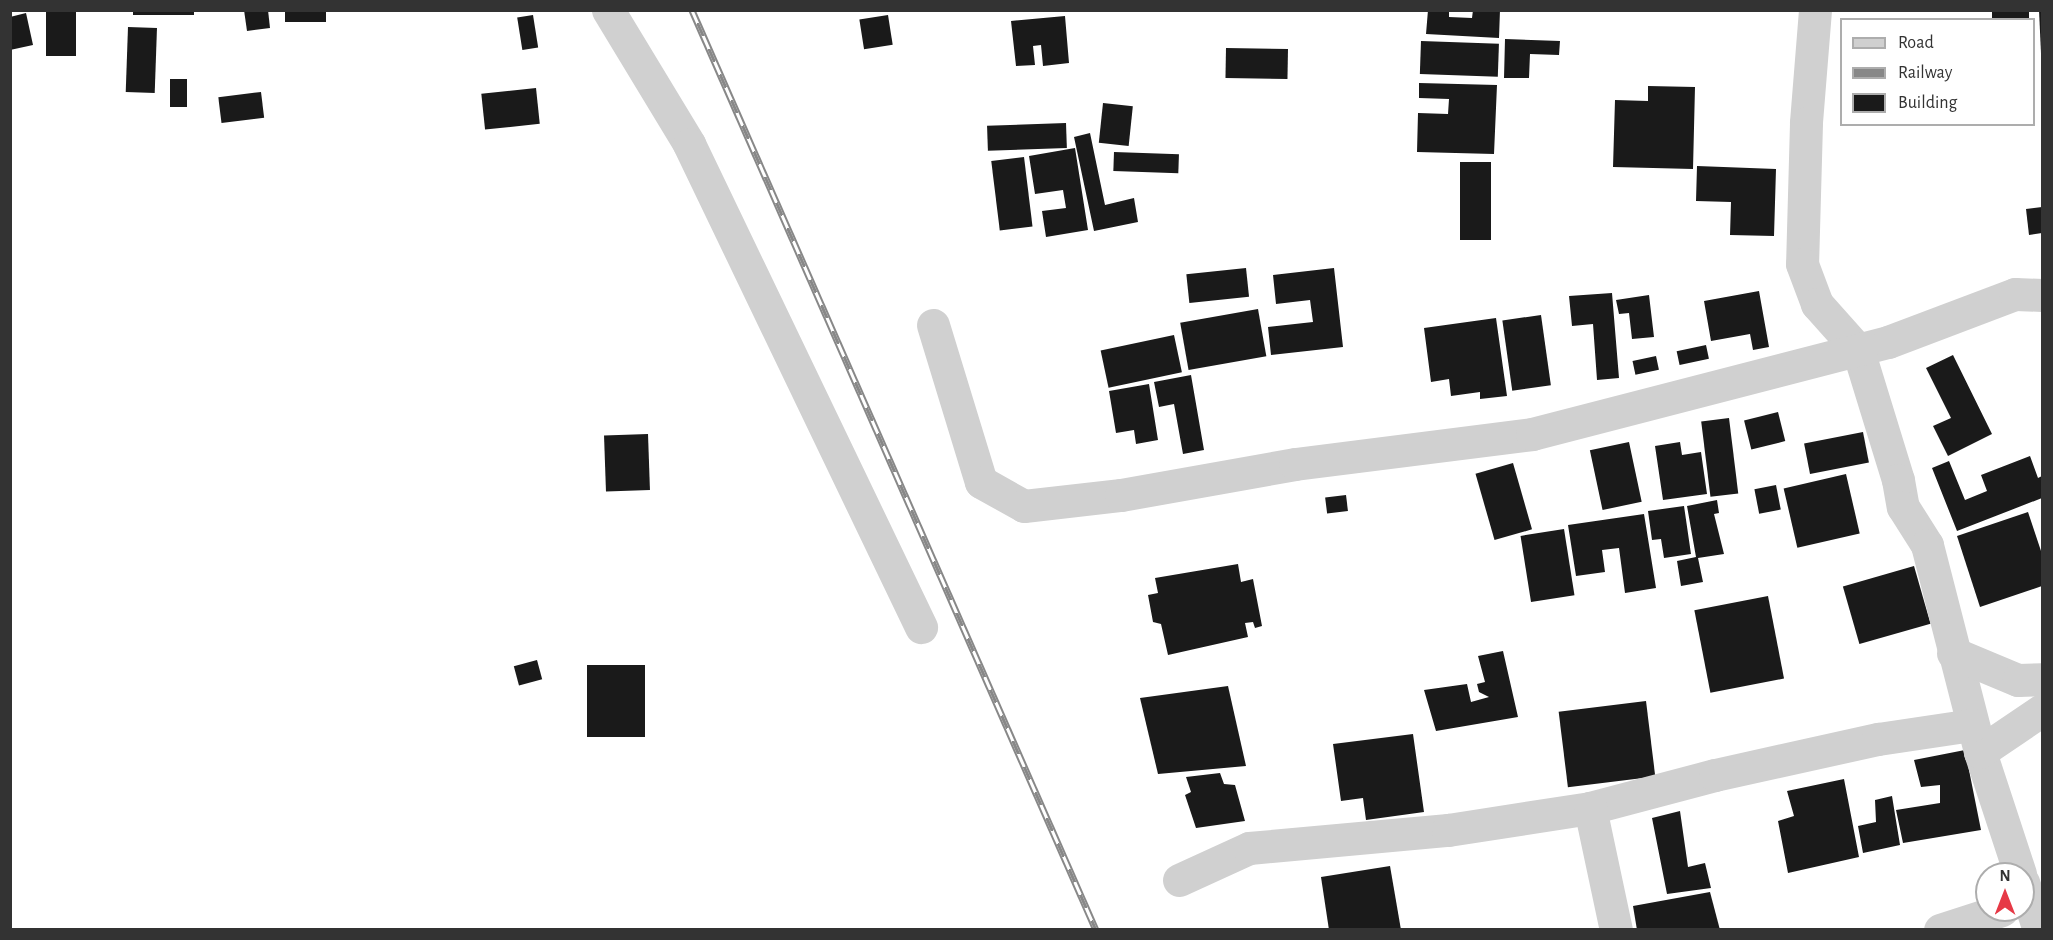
<!DOCTYPE html>
<style>
body{margin:0}
#map{position:relative;width:2053px;height:940px;overflow:hidden;background:#fff;font-family:"Alegreya Sans",sans-serif}
div>[style]{position:absolute}
[style*='--x']{left:calc(var(--x)*1px);top:calc(var(--y)*1px);width:calc(var(--w)*1px);rotate:calc(var(--a)*1deg)}
.building>*{inset:0;background:#1a1a1a;transform-origin:0 0}
.street>*{height:33px;margin:-16.5px;padding:0 16.5px;transform-origin:16.5px;border-radius:16.5px;background:#d0d0d0}
.rail>*{height:7px;margin-top:-3.5px;transform-origin:0;background:repeating-linear-gradient(90deg,#fff 0 14px,#888 0 28px);box-sizing:border-box;border-block:2px solid #888}
span{translate:-50% -50%;white-space:nowrap;text-align:center;line-height:1.15;-webkit-text-stroke:6px #fff;paint-order:stroke}
.frame{position:absolute;inset:0;border:12px solid #333;pointer-events:none}
.legend{position:absolute;left:1840px;top:18px;width:195px;height:108px;box-sizing:border-box;background:#fff;border:2px solid #adadad;margin:0;padding:8px 10px;list-style:none;font-size:18px;color:#333}
.legend li{display:flex;align-items:center;gap:12px;height:30px}
.legend b{width:30px;border:2px solid #adadad}
.north{position:absolute;left:1975px;top:862px;width:60px;height:60px;box-sizing:border-box;background:#fff;border:2px solid #adadad;border-radius:50%;rotate:0deg;font-size:16px;font-weight:700;line-height:24px;text-align:center;color:#333}
.north::after{content:'';display:block;margin:auto;width:21px;height:27px;background:#e63946;clip-path:polygon(50% 0,100% 100%,50% 72%,0 100%)}
</style>
<div id="map">
<div class="building">
<div style="left:46px;top:10px;width:30px;height:46px"></div>
<div style="left:133px;top:10px;width:61px;height:5px"></div>
<div style="clip-path:polygon(244px 10px,268px 10px,270px 28px,247px 31px)"></div>
<div style="left:285px;top:10px;width:41px;height:12px"></div>
<div style="clip-path:polygon(1428px 10px,1449px 10px,1449px 17px,1472px 18px,1473px 10px,1500px 10px,1499px 38px,1426px 34px)"></div>
<div style="left:1992px;top:10px;width:37px;height:10px"></div>
<div style="clip-path:polygon(2039px 10px,2042px 10px,2042px 53px,2041px 53px)"></div>
<div style="clip-path:polygon(26px 13px,33px 45px,10px 50px,10px 17px)"></div>
<div style="left:533px;top:15px;width:33px;height:16px;rotate:81deg"></div>
<div style="left:888px;top:15px;width:30px;height:29px;rotate:81deg"></div>
<div style="clip-path:polygon(1065px 16px,1069px 63px,1043px 66px,1041px 45px,1033px 46px,1035px 65px,1016px 66px,1011px 21px)"></div>
<div style="left:128px;top:27px;width:29px;height:65px;rotate:2deg"></div>
<div style="clip-path:polygon(1505px 39px,1560px 41px,1559px 55px,1530px 54px,1529px 78px,1504px 78px)"></div>
<div style="left:1421px;top:41px;width:78px;height:33px;rotate:2deg"></div>
<div style="left:1226px;top:48px;width:62px;height:30px;rotate:1deg"></div>
<div style="left:170px;top:79px;width:17px;height:28px"></div>
<div style="clip-path:polygon(1419px 83px,1497px 85px,1494px 154px,1417px 152px,1418px 113px,1448px 114px,1449px 99px,1419px 98px)"></div>
<div style="clip-path:polygon(1648px 86px,1695px 87px,1693px 169px,1613px 167px,1615px 100px,1648px 101px)"></div>
<div style="left:536px;top:88px;width:36px;height:55px;rotate:84deg"></div>
<div style="left:261px;top:92px;width:26px;height:43px;rotate:83deg"></div>
<div style="left:1103px;top:103px;width:30px;height:40px;rotate:6deg"></div>
<div style="left:1066px;top:123px;width:25px;height:79px;rotate:88deg"></div>
<div style="clip-path:polygon(1090px 133px,1105px 205px,1134px 198px,1138px 222px,1094px 231px,1074px 137px)"></div>
<div style="clip-path:polygon(1075px 148px,1088px 230px,1046px 237px,1042px 211px,1066px 208px,1063px 190px,1035px 194px,1029px 156px)"></div>
<div style="left:1114px;top:152px;width:65px;height:19px;rotate:2deg"></div>
<div style="left:1024px;top:157px;width:70px;height:33px;rotate:83deg"></div>
<div style="left:1460px;top:162px;width:31px;height:78px"></div>
<div style="clip-path:polygon(1697px 166px,1776px 169px,1774px 236px,1730px 235px,1731px 202px,1696px 201px)"></div>
<div style="clip-path:polygon(2042px 207px,2042px 233px,2029px 235px,2026px 209px)"></div>
<div style="left:1246px;top:268px;width:29px;height:60px;rotate:84deg"></div>
<div style="clip-path:polygon(1334px 268px,1343px 347px,1271px 355px,1268px 327px,1313px 322px,1310px 300px,1276px 304px,1273px 275px)"></div>
<div style="clip-path:polygon(1759px 291px,1769px 347px,1753px 350px,1750px 334px,1711px 341px,1704px 301px)"></div>
<div style="clip-path:polygon(1612px 293px,1619px 378px,1597px 380px,1593px 324px,1572px 326px,1569px 296px)"></div>
<div style="clip-path:polygon(1649px 295px,1654px 337px,1632px 339px,1629px 313px,1619px 314px,1616px 300px)"></div>
<div style="left:1258px;top:309px;width:48px;height:79px;rotate:80deg"></div>
<div style="left:1541px;top:315px;width:71px;height:39px;rotate:82deg"></div>
<div style="clip-path:polygon(1496px 318px,1507px 396px,1480px 399px,1480px 392px,1451px 396px,1449px 379px,1431px 382px,1424px 328px)"></div>
<div style="left:1174px;top:335px;width:38px;height:75px;rotate:78deg"></div>
<div style="left:1706px;top:345px;width:14px;height:30px;rotate:78deg"></div>
<div style="clip-path:polygon(1953px 355px,1992px 434px,1948px 456px,1933px 426px,1951px 418px,1926px 368px)"></div>
<div style="left:1656px;top:356px;width:14px;height:24px;rotate:78deg"></div>
<div style="clip-path:polygon(1191px 375px,1204px 450px,1183px 454px,1174px 404px,1159px 407px,1154px 382px)"></div>
<div style="clip-path:polygon(1149px 384px,1158px 440px,1136px 444px,1134px 430px,1116px 433px,1109px 391px)"></div>
<div style="left:1778px;top:412px;width:30px;height:35px;rotate:76deg"></div>
<div style="left:1729px;top:418px;width:76px;height:28px;rotate:83deg"></div>
<div style="left:1863px;top:432px;width:31px;height:60px;rotate:79deg"></div>
<div style="left:648px;top:434px;width:56px;height:44px;rotate:88deg"></div>
<div style="left:1629px;top:442px;width:61px;height:40px;rotate:78deg"></div>
<div style="clip-path:polygon(1680px 442px,1682px 455px,1701px 452px,1707px 494px,1663px 500px,1655px 446px)"></div>
<div style="clip-path:polygon(2030px 456px,2038px 478px,2042px 476px,2042px 498px,1957px 531px,1932px 468px,1949px 461px,1965px 500px,1987px 491px,1981px 475px)"></div>
<div style="left:1513px;top:463px;width:69px;height:39px;rotate:74deg"></div>
<div style="left:1846px;top:474px;width:61px;height:64px;rotate:77deg"></div>
<div style="left:1776px;top:485px;width:25px;height:22px;rotate:79deg"></div>
<div style="left:1346px;top:495px;width:16px;height:21px;rotate:83deg"></div>
<div style="clip-path:polygon(1717px 500px,1719px 513px,1714px 514px,1724px 554px,1698px 558px,1703px 582px,1681px 586px,1677px 561px,1696px 557px,1687px 506px)"></div>
<div style="clip-path:polygon(1684px 506px,1691px 554px,1664px 558px,1661px 539px,1652px 540px,1648px 511px)"></div>
<div style="clip-path:polygon(2028px 512px,2042px 554px,2042px 586px,1980px 607px,1957px 536px)"></div>
<div style="clip-path:polygon(1644px 514px,1656px 588px,1625px 593px,1619px 548px,1602px 550px,1605px 572px,1576px 576px,1568px 525px)"></div>
<div style="left:1564px;top:529px;width:67px;height:44px;rotate:81deg"></div>
<div style="clip-path:polygon(1238px 564px,1241px 582px,1253px 579px,1262px 626px,1255px 628px,1253px 622px,1245px 623px,1248px 637px,1168px 655px,1161px 624px,1153px 622px,1148px 595px,1158px 593px,1155px 578px)"></div>
<div style="left:1914px;top:566px;width:60px;height:74px;rotate:74deg"></div>
<div style="left:1768px;top:596px;width:84px;height:75px;rotate:79deg"></div>
<div style="clip-path:polygon(1503px 651px,1518px 717px,1436px 731px,1424px 690px,1467px 684px,1471px 702px,1489px 697px,1479px 692px,1477px 684px,1485px 682px,1478px 656px)"></div>
<div style="left:537px;top:660px;width:20px;height:24px;rotate:75deg"></div>
<div style="left:587px;top:665px;width:58px;height:72px"></div>
<div style="clip-path:polygon(1228px 686px,1246px 766px,1158px 774px,1140px 698px)"></div>
<div style="left:1646px;top:701px;width:76px;height:88px;rotate:83deg"></div>
<div style="clip-path:polygon(1413px 734px,1424px 812px,1366px 820px,1363px 798px,1341px 801px,1333px 744px)"></div>
<div style="clip-path:polygon(1965px 750px,1981px 830px,1903px 843px,1896px 810px,1940px 803px,1940px 785px,1921px 787px,1914px 760px)"></div>
<div style="clip-path:polygon(1220px 773px,1224px 784px,1235px 785px,1245px 821px,1196px 828px,1185px 795px,1191px 792px,1186px 777px)"></div>
<div style="clip-path:polygon(1844px 779px,1859px 857px,1788px 873px,1778px 821px,1794px 816px,1787px 791px)"></div>
<div style="clip-path:polygon(1892px 796px,1900px 845px,1863px 853px,1858px 826px,1876px 822px,1875px 800px)"></div>
<div style="clip-path:polygon(1680px 811px,1688px 867px,1705px 863px,1711px 888px,1667px 894px,1652px 818px)"></div>
<div style="clip-path:polygon(1390px 866px,1401px 930px,1329px 930px,1321px 877px)"></div>
<div style="clip-path:polygon(1710px 892px,1720px 930px,1637px 930px,1633px 906px)"></div>
</div>
<div class="street">
<div style="--x:608;--y:10;--w:157;--a:58.8"></div>
<div style="--x:689;--y:144;--w:536;--a:64.34"></div>
<div style="--x:1815;--y:10;--w:113;--a:94.6"></div>
<div style="--x:1806;--y:123;--w:141;--a:91.6"></div>
<div style="--x:1802;--y:264;--w:43;--a:69.4"></div>
<div style="--x:1817;--y:304;--w:62;--a:48.3"></div>
<div style="--x:1858;--y:350;--w:136;--a:72.9"></div>
<div style="--x:1898;--y:480;--w:27;--a:80"></div>
<div style="--x:1903;--y:507;--w:45;--a:57.7"></div>
<div style="--x:1927;--y:545;--w:214;--a:75.6"></div>
<div style="--x:1980;--y:752;--w:128;--a:71.8"></div>
<div style="--x:933;--y:325;--w:164;--a:73"></div>
<div style="--x:981;--y:482;--w:49;--a:29.2"></div>
<div style="--x:1024;--y:506;--w:98;--a:-6.5"></div>
<div style="--x:1121;--y:495;--w:177;--a:-10.1"></div>
<div style="--x:1295;--y:464;--w:239;--a:-7.2"></div>
<div style="--x:1532;--y:434;--w:368;--a:-14.5"></div>
<div style="--x:1888;--y:342;--w:136;--a:-20.7"></div>
<div style="--x:2015;--y:294;--w:27;--a:2"></div>
<div style="--x:1953;--y:653;--w:70;--a:22.6"></div>
<div style="--x:2018;--y:680;--w:24;--a:-2"></div>
<div style="--x:1980;--y:752;--w:75;--a:-34.1"></div>
<div style="--x:1590;--y:808;--w:129;--a:-14.8"></div>
<div style="--x:1715;--y:775;--w:167;--a:-12.5"></div>
<div style="--x:1878;--y:739;--w:95;--a:-8.5"></div>
<div style="--x:1179;--y:880;--w:77;--a:-24.6"></div>
<div style="--x:1249;--y:848;--w:200;--a:-5.2"></div>
<div style="--x:1448;--y:830;--w:144;--a:-8.8"></div>
<div style="--x:1590;--y:808;--w:125;--a:78"></div>
<div style="--x:2023;--y:882;--w:51;--a:71.6"></div>
<div style="--x:1940;--y:930;--w:65;--a:-17.9"></div>
</div>
<div class="rail">
<div style="--x:692;--y:10;--w:1005;--a:66.29"></div>
</div>
<div class="frame"></div>
<ul class="legend">
<li><b style="height:8px;background:#d0d0d0"></b>Road</li>
<li><b style="height:8px;background:#888"></b>Railway</li>
<li><b style="height:16px;background:#1a1a1a"></b>Building</li>
</ul>
<div class="north">N</div>
</div>
